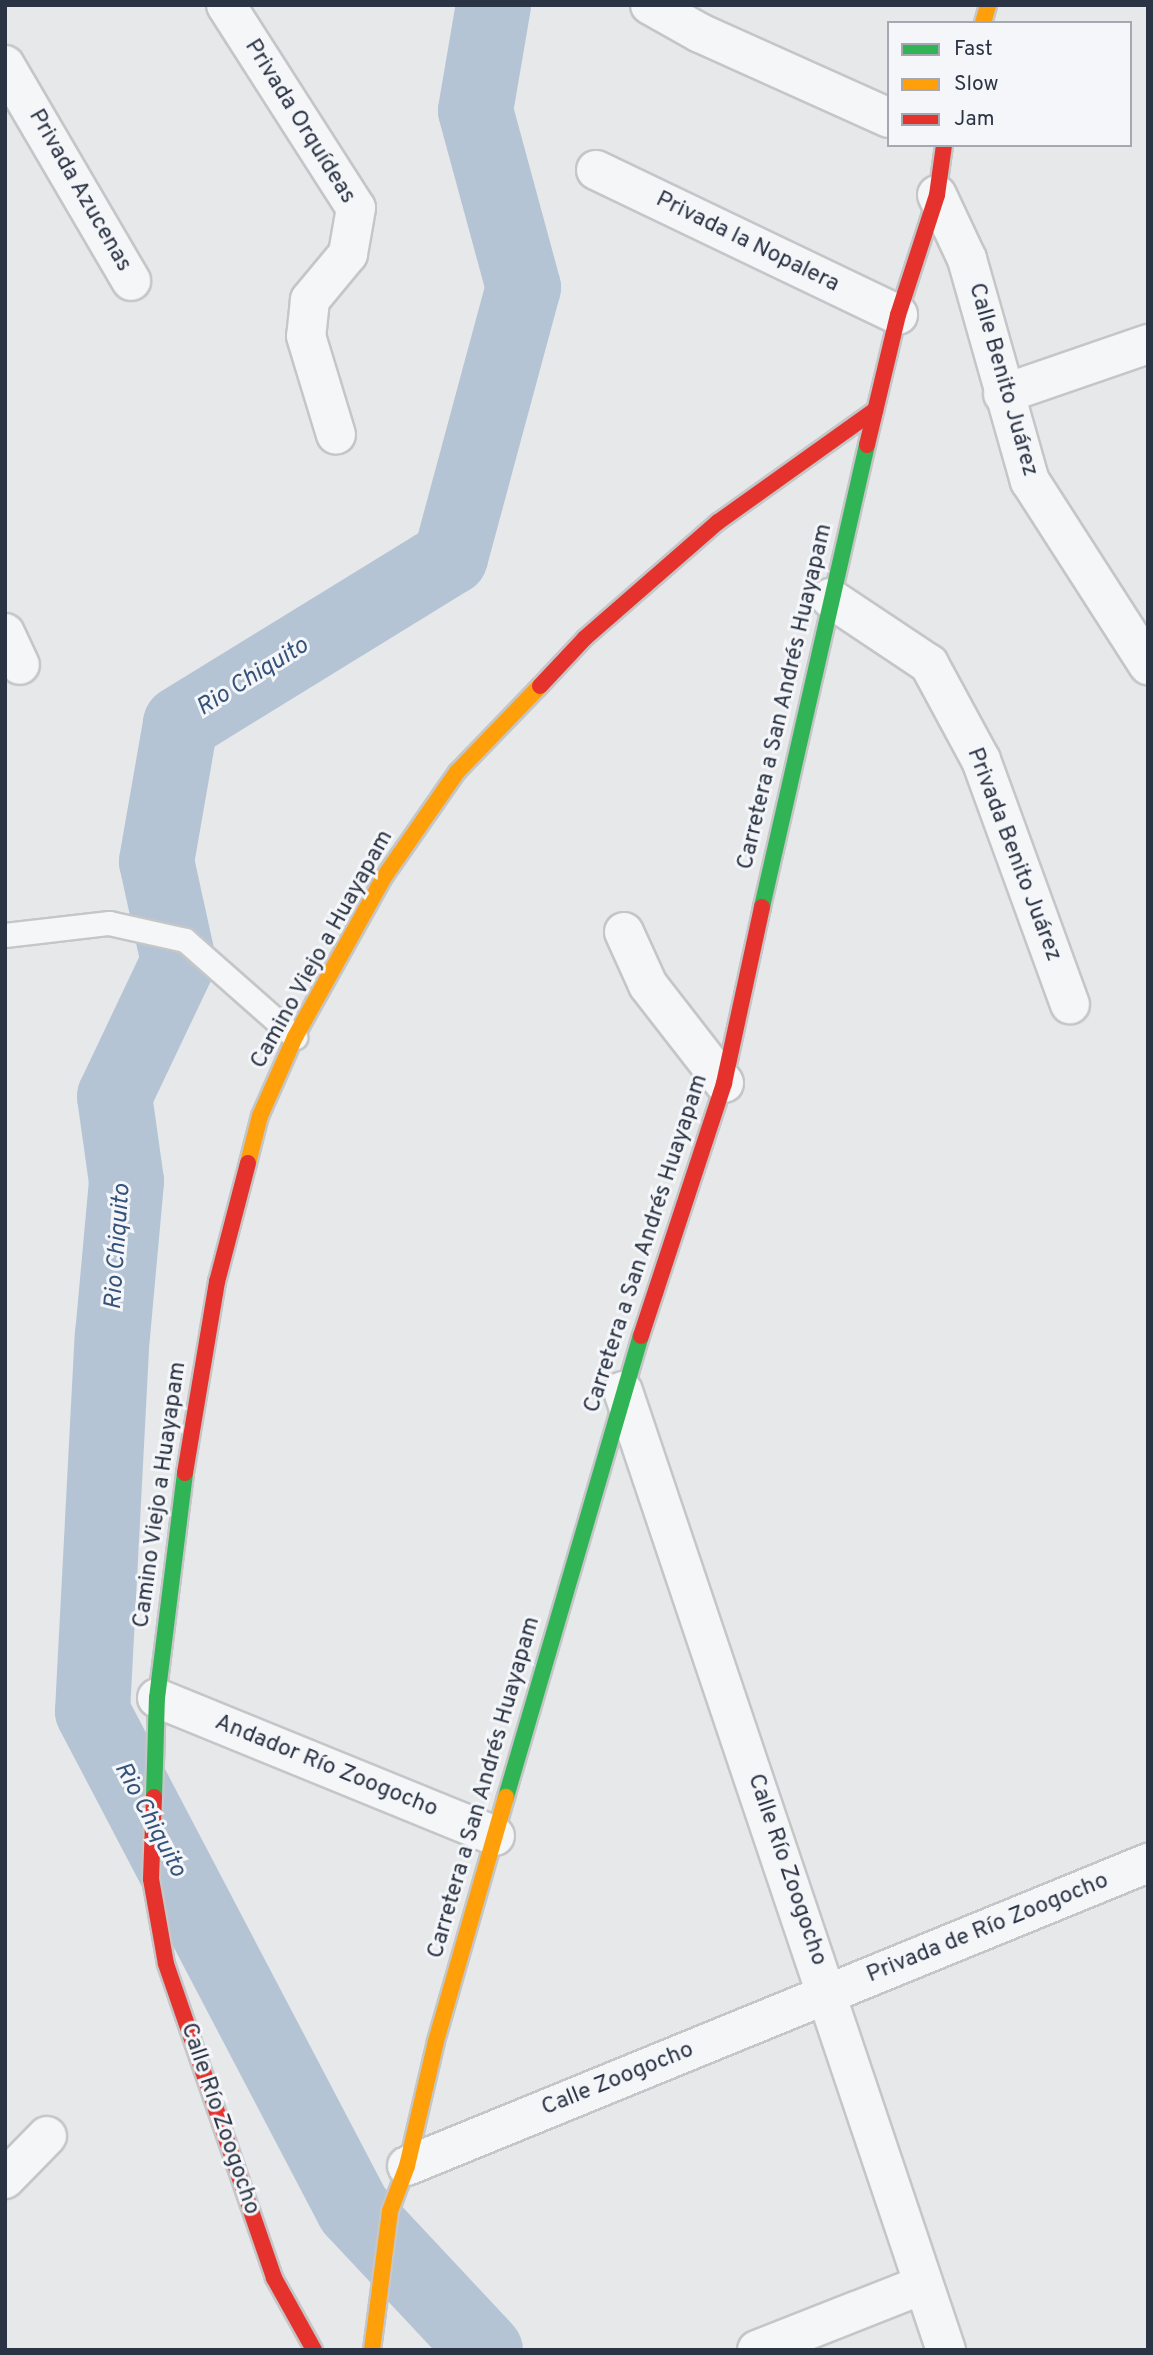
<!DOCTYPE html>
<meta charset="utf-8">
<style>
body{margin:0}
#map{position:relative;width:1153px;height:2355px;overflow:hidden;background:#e6e8ea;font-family:Overpass,sans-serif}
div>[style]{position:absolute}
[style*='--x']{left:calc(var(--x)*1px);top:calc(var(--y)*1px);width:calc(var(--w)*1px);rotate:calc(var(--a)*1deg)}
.river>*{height:75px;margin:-37.5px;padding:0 37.5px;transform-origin:37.5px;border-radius:37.5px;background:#b4c4d5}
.roads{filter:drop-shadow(2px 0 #c4c6c8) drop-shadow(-2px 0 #c4c6c8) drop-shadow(0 2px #c4c6c8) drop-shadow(0 -2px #c4c6c8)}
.lane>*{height:23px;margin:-11.5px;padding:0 11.5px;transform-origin:11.5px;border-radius:11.5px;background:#f5f6f7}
.street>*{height:38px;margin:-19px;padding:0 19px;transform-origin:19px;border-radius:19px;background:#f5f6f7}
.fast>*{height:16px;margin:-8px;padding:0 8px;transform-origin:8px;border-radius:8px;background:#30b455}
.slow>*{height:16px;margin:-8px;padding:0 8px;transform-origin:8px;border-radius:8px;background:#ff9f0a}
.jam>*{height:16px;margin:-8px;padding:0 8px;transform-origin:8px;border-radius:8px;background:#e5322d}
span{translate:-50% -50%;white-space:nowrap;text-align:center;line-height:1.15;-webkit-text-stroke:6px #f4f6f9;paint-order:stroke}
.street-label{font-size:23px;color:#2b3445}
.water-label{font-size:24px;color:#34527a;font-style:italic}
.frame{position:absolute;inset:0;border:7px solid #2b3445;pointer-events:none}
.legend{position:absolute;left:887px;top:21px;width:245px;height:126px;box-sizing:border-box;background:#f4f6f9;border:2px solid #a4a8b1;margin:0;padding:9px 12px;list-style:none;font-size:21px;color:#2b3445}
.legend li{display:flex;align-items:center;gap:14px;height:35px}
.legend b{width:35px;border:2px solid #a4a8b1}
</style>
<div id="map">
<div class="river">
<div style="--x:485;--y:2350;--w:193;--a:-133.1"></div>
<div style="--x:353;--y:2209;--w:562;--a:-117.66"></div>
<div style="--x:92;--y:1711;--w:377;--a:-87"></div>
<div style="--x:112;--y:1335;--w:155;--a:-84.8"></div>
<div style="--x:126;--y:1181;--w:86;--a:-98"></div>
<div style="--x:114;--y:1096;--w:149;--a:-64.6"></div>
<div style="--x:178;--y:961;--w:102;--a:-102.4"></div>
<div style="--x:156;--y:861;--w:140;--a:-80.1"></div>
<div style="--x:180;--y:723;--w:317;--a:-31.6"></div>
<div style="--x:450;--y:557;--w:280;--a:-74.9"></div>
<div style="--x:523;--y:287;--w:183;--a:-105.2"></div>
<div style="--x:475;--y:110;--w:107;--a:-80.3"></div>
</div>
<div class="roads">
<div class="lane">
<div style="--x:5;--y:935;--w:105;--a:-6.6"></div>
<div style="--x:109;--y:923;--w:78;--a:12.6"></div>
<div style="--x:185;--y:940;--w:147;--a:41.4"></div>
</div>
<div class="street">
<div style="--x:226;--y:5;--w:241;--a:57.4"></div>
<div style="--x:356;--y:208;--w:47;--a:99.9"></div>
<div style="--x:348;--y:254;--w:60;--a:129.6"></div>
<div style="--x:310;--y:300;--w:36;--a:96"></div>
<div style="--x:306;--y:336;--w:103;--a:73.1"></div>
<div style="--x:650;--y:5;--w:57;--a:29.2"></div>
<div style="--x:700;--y:33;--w:207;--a:24.2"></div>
<div style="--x:5;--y:65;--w:250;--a:59.7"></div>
<div style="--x:596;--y:170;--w:335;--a:25.6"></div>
<div style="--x:937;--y:195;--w:71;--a:64.9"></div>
<div style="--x:967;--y:259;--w:231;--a:74.2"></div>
<div style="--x:1030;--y:481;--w:219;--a:57.3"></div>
<div style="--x:1003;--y:394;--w:153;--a:-19"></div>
<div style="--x:830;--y:598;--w:119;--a:33.7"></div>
<div style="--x:929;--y:664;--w:109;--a:61.6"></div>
<div style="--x:981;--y:760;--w:260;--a:70"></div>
<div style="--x:5;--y:633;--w:35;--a:65"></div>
<div style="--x:624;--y:932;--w:58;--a:65.6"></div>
<div style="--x:648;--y:985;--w:124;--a:52.2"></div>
<div style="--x:623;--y:1391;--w:1012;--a:71.39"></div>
<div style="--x:157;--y:1698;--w:365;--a:22.2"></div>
<div style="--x:407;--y:2166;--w:801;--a:-22.24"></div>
<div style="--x:5;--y:2179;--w:60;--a:-45.7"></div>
<div style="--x:757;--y:2350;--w:177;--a:-21.5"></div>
</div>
<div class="fast">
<div style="--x:762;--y:907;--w:474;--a:-77.2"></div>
<div style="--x:154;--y:1797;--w:99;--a:-88.3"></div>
<div style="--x:157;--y:1698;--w:227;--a:-82.9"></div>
<div style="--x:506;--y:1797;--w:480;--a:-73.7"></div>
</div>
<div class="slow">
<div style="--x:983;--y:23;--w:19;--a:-74"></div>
<div style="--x:248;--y:1163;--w:49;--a:-75.7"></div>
<div style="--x:260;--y:1116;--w:86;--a:-66.1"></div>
<div style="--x:295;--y:1037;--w:183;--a:-60.9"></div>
<div style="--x:384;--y:877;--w:128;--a:-55.2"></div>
<div style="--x:457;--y:772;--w:120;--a:-46"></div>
<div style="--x:372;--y:2350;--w:140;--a:-82.6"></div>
<div style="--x:390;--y:2211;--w:48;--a:-69.3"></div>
<div style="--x:407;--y:2166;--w:128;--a:-76.9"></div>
<div style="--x:436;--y:2041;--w:254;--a:-74"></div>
</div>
<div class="jam">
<div style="--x:867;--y:445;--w:134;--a:-76.6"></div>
<div style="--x:898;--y:315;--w:126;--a:-72"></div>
<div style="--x:937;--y:195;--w:50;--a:-82"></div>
<div style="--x:540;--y:686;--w:66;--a:-46.8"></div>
<div style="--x:585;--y:638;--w:176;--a:-41.1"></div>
<div style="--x:718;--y:522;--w:193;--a:-35.5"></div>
<div style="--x:641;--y:1336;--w:266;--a:-71.8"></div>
<div style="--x:724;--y:1083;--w:180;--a:-77.8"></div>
<div style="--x:185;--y:1473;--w:194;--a:-80.5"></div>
<div style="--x:217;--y:1282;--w:123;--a:-75.4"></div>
<div style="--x:154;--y:1797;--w:82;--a:92.1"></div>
<div style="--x:151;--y:1879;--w:86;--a:80"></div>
<div style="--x:166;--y:1964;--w:332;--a:71"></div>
<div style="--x:274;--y:2278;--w:82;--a:60.9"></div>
</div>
</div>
<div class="street-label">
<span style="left:299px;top:122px;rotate:58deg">Privada Orquídeas</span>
<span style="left:79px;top:191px;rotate:60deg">Privada Azucenas</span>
<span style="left:747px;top:243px;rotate:26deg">Privada la Nopalera</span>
<span style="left:1002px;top:380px;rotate:74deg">Calle Benito Juárez</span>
<span style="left:786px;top:697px;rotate:-77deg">Carretera a San Andrés Huayapam</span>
<span style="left:1013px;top:855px;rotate:69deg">Privada Benito Juárez</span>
<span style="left:323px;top:950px;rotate:-61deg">Camino Viejo a Huayapam</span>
<span style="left:647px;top:1244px;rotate:-72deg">Carretera a San Andrés Huayapam</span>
<span style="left:161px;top:1495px;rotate:-82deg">Camino Viejo a Huayapam</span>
<span style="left:326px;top:1767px;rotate:22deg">Andador Río Zoogocho</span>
<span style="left:485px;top:1788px;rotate:-74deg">Carretera a San Andrés Huayapam</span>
<span style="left:786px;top:1870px;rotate:71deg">Calle Río Zoogocho</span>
<span style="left:988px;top:1929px;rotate:-22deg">Privada de Río Zoogocho</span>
<span style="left:618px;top:2080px;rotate:-22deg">Calle Zoogocho</span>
<span style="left:219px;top:2119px;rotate:71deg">Calle Río Zoogocho</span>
</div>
<div class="water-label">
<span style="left:253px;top:678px;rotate:-32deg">Rio Chiquito</span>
<span style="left:119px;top:1247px;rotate:-86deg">Rio Chiquito</span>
<span style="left:149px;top:1820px;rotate:62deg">Rio Chiquito</span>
</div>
<div class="frame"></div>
<ul class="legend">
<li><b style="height:9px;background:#30b455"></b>Fast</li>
<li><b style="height:9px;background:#ff9f0a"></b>Slow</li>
<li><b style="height:9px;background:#e5322d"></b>Jam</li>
</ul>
</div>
